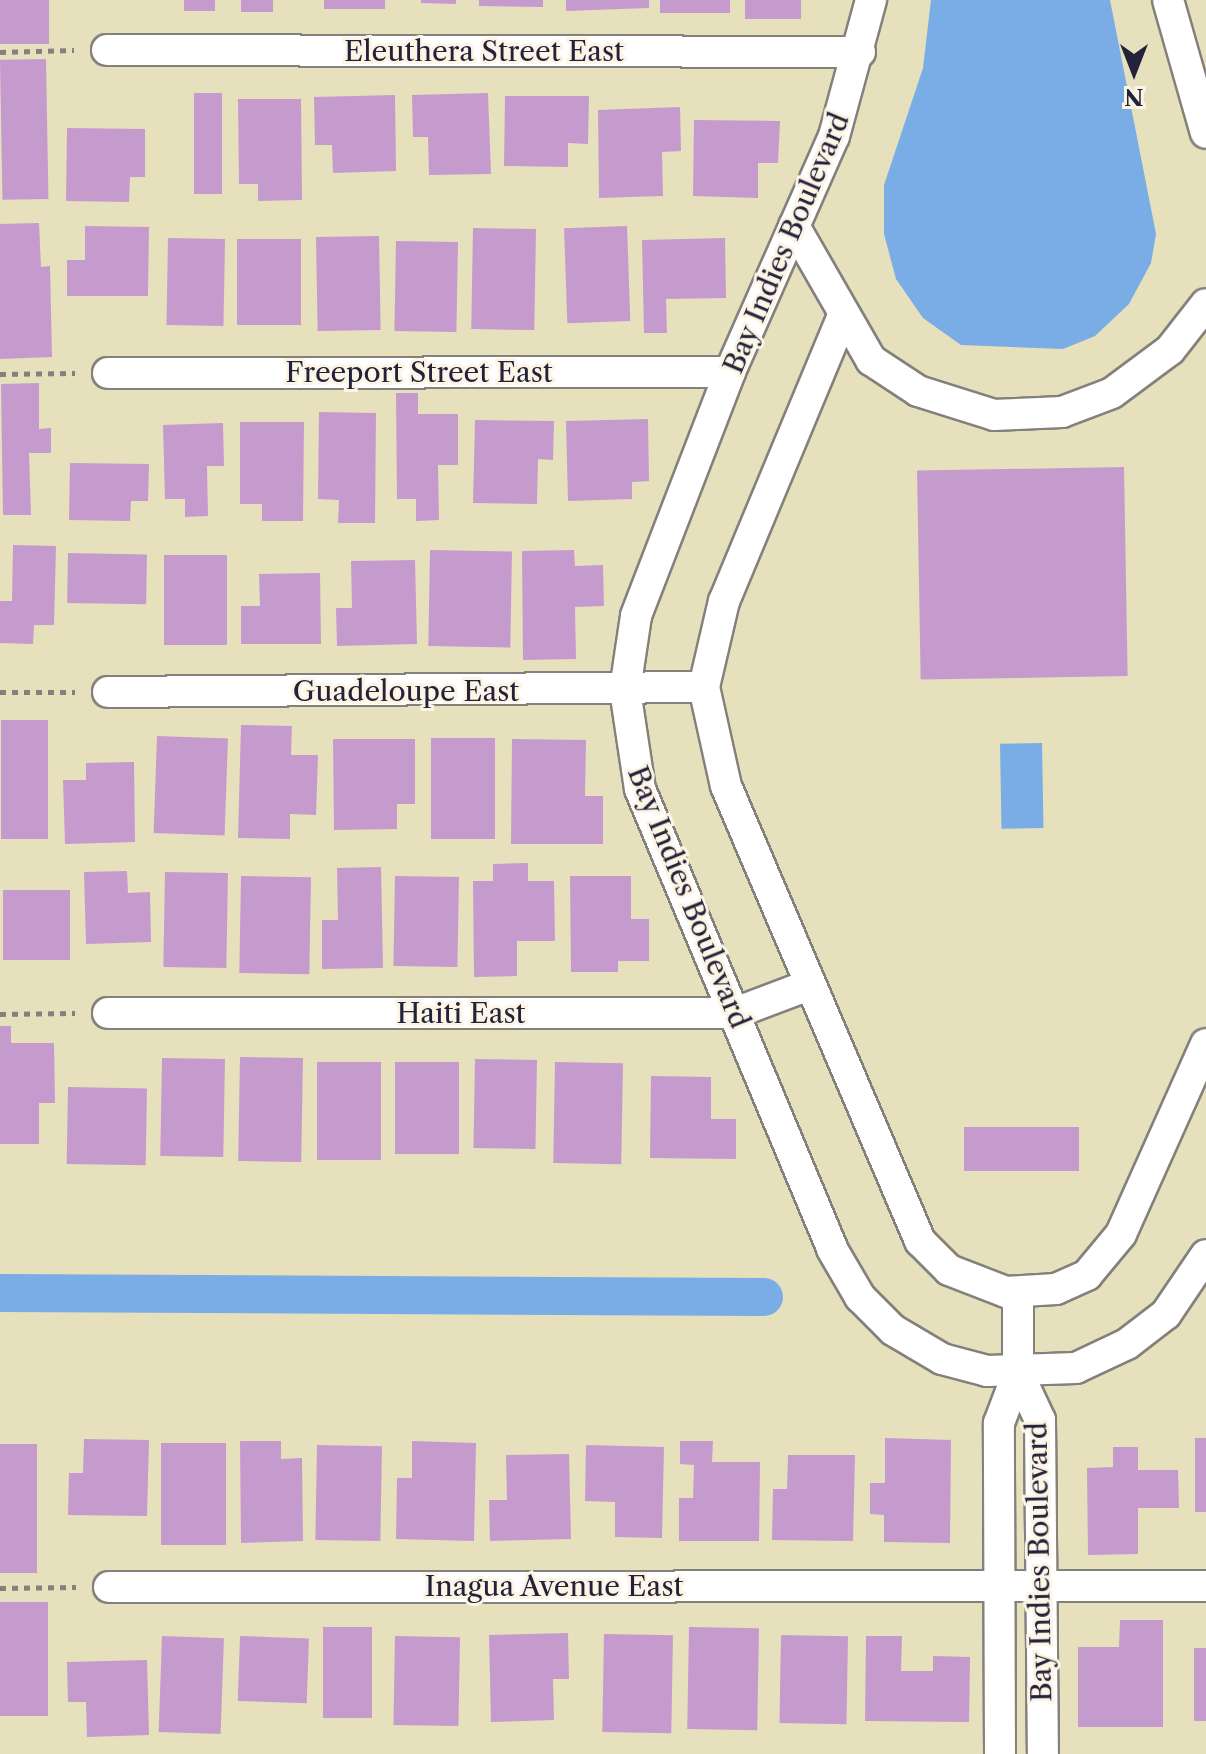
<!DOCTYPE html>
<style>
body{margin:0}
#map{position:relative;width:1206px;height:1754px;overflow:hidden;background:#e6e0bc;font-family:"Libre Caslon Text",serif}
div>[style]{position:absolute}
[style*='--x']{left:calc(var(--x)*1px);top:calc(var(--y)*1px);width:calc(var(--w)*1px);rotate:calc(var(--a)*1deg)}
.water>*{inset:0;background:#7aace6;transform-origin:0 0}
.canal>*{height:38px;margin:-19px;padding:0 19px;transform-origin:19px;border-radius:19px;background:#7aace6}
.building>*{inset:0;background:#c59bce;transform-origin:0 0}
.path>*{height:5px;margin-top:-2.5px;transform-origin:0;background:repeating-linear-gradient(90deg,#84817c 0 6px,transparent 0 12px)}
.roads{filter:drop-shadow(2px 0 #84817c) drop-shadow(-2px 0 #84817c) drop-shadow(0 2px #84817c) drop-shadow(0 -2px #84817c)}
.street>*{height:30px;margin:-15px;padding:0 15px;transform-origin:15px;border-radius:15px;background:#fff}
span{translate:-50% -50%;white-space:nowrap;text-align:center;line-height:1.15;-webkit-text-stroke:6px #fcf5e5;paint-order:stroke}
.street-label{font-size:28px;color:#22223b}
.north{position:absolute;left:1094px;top:32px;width:80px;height:80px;-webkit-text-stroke:6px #fcf5e5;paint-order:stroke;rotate:180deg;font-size:22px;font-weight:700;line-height:32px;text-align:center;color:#22223b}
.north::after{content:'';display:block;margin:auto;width:28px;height:36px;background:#22223b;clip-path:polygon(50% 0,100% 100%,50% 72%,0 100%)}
</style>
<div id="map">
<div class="water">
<div style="clip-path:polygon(931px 0,1110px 0,1156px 234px,1151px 263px,1129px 304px,1095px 336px,1063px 349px,961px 345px,923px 318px,896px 279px,884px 234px,884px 185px,923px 68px)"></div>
<div style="left:1042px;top:743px;width:85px;height:42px;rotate:89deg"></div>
</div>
<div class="canal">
<div style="--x:0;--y:1293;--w:764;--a:0.3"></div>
</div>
<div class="building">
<div style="left:0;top:0;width:49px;height:44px"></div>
<div style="left:184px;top:0;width:31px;height:11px"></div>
<div style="left:241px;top:0;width:32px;height:12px"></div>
<div style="left:324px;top:0;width:61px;height:9px"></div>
<div style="clip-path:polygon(421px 0,456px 0,456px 4px,421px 3px)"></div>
<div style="clip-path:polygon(479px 0,543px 0,543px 7px,479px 6px)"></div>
<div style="clip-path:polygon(566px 0,649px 0,649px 8px,566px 11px)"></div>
<div style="left:660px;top:0;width:70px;height:13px"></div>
<div style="left:745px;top:0;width:56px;height:19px"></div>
<div style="left:46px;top:59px;width:140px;height:46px;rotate:89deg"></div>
<div style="left:194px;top:93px;width:28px;height:101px"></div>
<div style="clip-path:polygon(488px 93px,491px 174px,429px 175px,428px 137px,413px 137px,412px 95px)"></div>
<div style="clip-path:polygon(395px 95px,396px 171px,333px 173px,332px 145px,315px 145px,314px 97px)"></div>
<div style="clip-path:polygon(505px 96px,589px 96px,588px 144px,568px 143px,568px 167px,504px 166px)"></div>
<div style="clip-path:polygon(238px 99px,301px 99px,302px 200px,258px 201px,258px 184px,239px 184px)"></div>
<div style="clip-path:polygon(680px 107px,681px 151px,662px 152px,663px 196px,599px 198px,598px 110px)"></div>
<div style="clip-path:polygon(694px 120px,780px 121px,778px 163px,758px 163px,758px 198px,693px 196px)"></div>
<div style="clip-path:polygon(67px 128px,145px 129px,145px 177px,130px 177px,129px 202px,66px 201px)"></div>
<div style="clip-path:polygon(39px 223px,41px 267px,50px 266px,52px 357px,0 359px,0 224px)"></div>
<div style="clip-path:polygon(85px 226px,149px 227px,148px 296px,67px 296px,67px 260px,85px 260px)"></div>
<div style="left:627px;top:226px;width:95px;height:63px;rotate:88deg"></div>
<div style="left:473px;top:228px;width:63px;height:101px;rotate:1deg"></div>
<div style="left:379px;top:236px;width:94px;height:63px;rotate:89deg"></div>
<div style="left:168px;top:238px;width:57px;height:87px;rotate:1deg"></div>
<div style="clip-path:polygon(725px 238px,726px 298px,666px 299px,667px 333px,644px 333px,642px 240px)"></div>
<div style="left:301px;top:239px;width:86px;height:64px;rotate:90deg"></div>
<div style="left:396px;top:241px;width:62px;height:90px;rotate:1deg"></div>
<div style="clip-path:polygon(39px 383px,39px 429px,51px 428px,51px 453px,29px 453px,31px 515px,3px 515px,1px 384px)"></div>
<div style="clip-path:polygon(396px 393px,418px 393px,418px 414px,458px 414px,458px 465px,438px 465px,439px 520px,416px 521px,416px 499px,397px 499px)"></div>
<div style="clip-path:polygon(319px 412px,376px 413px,375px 523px,338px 523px,339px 500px,318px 499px)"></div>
<div style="clip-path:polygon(648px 419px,649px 481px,632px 482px,632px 499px,568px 501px,566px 421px)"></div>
<div style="clip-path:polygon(475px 420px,554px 421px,553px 460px,538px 459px,537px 504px,473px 503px)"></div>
<div style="clip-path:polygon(240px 422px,304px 422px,303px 521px,262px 521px,262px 504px,240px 504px)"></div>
<div style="clip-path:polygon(223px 423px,224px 466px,207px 466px,208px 516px,185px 517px,185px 499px,165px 499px,163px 425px)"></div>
<div style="clip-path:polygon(70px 463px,149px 464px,148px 501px,131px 501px,130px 521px,69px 520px)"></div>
<div style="left:1124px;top:467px;width:209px;height:207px;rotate:89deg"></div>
<div style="clip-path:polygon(13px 545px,56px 546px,54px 625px,34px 625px,33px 644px,0 643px,0 601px,12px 601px)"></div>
<div style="left:430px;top:550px;width:82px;height:96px;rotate:1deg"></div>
<div style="clip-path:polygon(574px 550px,575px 566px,603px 565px,604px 606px,575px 607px,576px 659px,523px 660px,522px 551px)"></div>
<div style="left:68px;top:553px;width:79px;height:50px;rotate:1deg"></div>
<div style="left:164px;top:555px;width:63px;height:90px"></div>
<div style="clip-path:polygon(415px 560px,417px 644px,337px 646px,336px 608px,352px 608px,351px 561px)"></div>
<div style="clip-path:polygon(320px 573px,321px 644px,241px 644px,241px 606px,260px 606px,259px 574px)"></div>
<div style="left:1px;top:720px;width:47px;height:119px"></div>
<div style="clip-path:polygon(241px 725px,292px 726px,291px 755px,318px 755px,316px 815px,290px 814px,290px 839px,238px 838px)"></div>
<div style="left:157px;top:736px;width:71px;height:97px;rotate:2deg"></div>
<div style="left:431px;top:738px;width:64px;height:101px"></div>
<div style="clip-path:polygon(333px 739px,415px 739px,415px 804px,397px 804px,397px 829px,334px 830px)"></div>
<div style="clip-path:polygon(512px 739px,586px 740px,585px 796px,603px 796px,603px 844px,511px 844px)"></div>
<div style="clip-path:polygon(134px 762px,135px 842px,65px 844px,63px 780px,86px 780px,86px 763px)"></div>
<div style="clip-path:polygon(528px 863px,528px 881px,554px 881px,555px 941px,517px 941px,517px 976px,474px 977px,473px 881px,493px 881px,493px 864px)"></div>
<div style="clip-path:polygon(381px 867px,383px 968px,322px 969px,322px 920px,338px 920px,337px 868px)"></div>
<div style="clip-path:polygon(127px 871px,128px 893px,150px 892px,151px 942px,86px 944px,84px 872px)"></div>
<div style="left:165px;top:872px;width:63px;height:95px;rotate:1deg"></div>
<div style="left:241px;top:876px;width:70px;height:97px;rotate:1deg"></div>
<div style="left:395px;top:876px;width:64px;height:90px;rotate:1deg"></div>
<div style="clip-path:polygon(570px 876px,631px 876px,631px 919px,649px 919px,649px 961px,618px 961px,618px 972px,571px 972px)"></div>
<div style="left:3px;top:890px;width:67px;height:70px"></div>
<div style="clip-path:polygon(0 1026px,11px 1026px,11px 1043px,54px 1043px,55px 1103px,39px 1103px,39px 1144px,0 1144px)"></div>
<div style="left:240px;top:1057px;width:63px;height:104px;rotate:1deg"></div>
<div style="left:162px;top:1058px;width:63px;height:98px;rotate:1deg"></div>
<div style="left:475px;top:1059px;width:62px;height:89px;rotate:1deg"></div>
<div style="left:317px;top:1062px;width:64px;height:98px"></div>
<div style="left:395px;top:1062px;width:64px;height:92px"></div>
<div style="left:555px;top:1062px;width:68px;height:101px;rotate:1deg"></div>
<div style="clip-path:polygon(651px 1076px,711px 1077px,711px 1119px,736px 1119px,736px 1159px,650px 1158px)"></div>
<div style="left:68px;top:1087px;width:79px;height:77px;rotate:1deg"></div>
<div style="left:964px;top:1127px;width:115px;height:44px"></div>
<div style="clip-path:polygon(885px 1438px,951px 1440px,950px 1543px,884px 1542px,884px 1515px,870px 1514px,870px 1483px,885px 1483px)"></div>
<div style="left:1195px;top:1438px;width:11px;height:74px"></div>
<div style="clip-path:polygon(84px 1439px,149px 1440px,147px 1516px,68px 1515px,69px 1473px,83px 1473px)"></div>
<div style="clip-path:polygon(240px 1441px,281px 1441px,281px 1459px,302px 1458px,303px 1541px,241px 1543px)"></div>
<div style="clip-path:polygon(412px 1441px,476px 1443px,474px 1541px,396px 1539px,397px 1478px,412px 1478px)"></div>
<div style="clip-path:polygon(680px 1441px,713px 1441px,712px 1462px,760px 1462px,759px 1541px,679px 1541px,679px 1498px,693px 1498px,694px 1465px,680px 1464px)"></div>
<div style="left:161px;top:1443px;width:65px;height:102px"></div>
<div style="left:0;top:1444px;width:37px;height:129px"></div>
<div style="left:317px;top:1445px;width:65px;height:95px;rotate:1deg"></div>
<div style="clip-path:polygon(586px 1445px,664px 1447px,662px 1538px,615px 1537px,615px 1502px,585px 1501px)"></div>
<div style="clip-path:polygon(1113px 1447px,1138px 1447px,1138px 1470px,1178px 1470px,1179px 1508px,1138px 1508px,1138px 1554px,1088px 1555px,1087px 1468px,1113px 1467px)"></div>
<div style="clip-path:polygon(569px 1454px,571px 1539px,490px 1541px,489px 1500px,507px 1500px,506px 1455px)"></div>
<div style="clip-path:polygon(788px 1455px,855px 1455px,853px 1541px,772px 1540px,773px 1489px,787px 1489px)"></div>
<div style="left:0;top:1602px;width:48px;height:114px"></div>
<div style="clip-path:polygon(1120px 1620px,1163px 1620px,1163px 1727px,1078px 1727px,1078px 1647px,1119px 1647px)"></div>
<div style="left:323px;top:1627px;width:49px;height:91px"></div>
<div style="left:689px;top:1627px;width:70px;height:102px;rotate:1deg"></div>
<div style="clip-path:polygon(568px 1633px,569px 1679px,553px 1679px,554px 1720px,491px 1722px,489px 1635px)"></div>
<div style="left:604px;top:1634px;width:69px;height:98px;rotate:1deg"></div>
<div style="left:781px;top:1635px;width:67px;height:88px;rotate:1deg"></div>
<div style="left:162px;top:1636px;width:62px;height:96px;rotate:2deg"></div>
<div style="left:240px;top:1636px;width:69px;height:65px;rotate:2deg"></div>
<div style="left:395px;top:1636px;width:65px;height:89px;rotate:1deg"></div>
<div style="clip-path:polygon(866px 1636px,902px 1636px,901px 1671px,933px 1671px,933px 1656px,970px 1657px,969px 1722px,865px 1721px)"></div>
<div style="left:1194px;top:1648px;width:12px;height:73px"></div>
<div style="clip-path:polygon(147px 1660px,149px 1735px,87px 1737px,86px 1702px,68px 1702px,67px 1662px)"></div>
</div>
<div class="path">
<div style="--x:0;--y:52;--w:74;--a:-1.5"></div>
<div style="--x:0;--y:374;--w:75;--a:-0.8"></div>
<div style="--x:0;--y:692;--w:75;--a:0"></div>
<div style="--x:0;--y:1014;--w:75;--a:-0.8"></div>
<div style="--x:0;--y:1588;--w:76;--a:-0.8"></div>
</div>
<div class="roads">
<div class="street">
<div style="--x:871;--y:0;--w:141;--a:105.2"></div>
<div style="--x:834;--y:136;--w:258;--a:113.8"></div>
<div style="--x:730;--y:372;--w:261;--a:111.1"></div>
<div style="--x:636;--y:616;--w:75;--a:98.5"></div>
<div style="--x:625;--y:690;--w:100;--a:81.4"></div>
<div style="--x:640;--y:789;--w:498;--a:67.3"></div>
<div style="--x:832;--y:1249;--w:56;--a:59.7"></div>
<div style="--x:860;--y:1297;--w:47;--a:45"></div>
<div style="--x:893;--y:1330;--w:57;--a:30.6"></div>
<div style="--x:942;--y:1359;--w:47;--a:14.9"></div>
<div style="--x:987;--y:1371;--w:89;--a:-1.9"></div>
<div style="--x:1076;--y:1368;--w:56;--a:-25.2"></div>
<div style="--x:1127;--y:1344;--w:49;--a:-37.6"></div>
<div style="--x:1166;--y:1314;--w:71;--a:-55.9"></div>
<div style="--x:1168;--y:0;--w:138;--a:74.1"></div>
<div style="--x:107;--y:50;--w:753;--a:0.15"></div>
<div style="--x:794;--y:226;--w:155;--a:60.1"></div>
<div style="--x:871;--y:360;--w:56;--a:33.4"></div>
<div style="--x:918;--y:391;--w:80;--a:17.5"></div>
<div style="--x:994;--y:415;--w:68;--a:-2.5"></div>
<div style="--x:1062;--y:412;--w:53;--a:-20.8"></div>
<div style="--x:1112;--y:393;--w:72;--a:-36.6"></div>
<div style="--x:1170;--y:350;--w:58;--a:-52"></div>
<div style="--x:842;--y:318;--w:307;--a:112.6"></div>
<div style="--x:724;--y:601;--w:88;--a:103.1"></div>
<div style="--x:704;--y:687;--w:101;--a:77.5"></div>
<div style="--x:726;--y:786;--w:495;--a:66.9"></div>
<div style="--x:920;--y:1241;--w:41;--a:45"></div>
<div style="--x:949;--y:1270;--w:61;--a:21.1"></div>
<div style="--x:1006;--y:1292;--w:50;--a:-3.4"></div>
<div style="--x:1056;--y:1289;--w:34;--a:-24"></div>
<div style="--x:1087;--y:1275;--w:53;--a:-50.3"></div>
<div style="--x:1121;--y:1234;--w:208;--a:-65.9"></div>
<div style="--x:108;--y:373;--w:622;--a:-0.09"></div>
<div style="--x:108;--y:692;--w:596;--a:-0.48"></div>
<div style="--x:108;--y:1013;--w:627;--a:0"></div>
<div style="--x:735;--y:1013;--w:79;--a:-20.7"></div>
<div style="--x:1018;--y:1373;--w:52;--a:64.9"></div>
<div style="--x:1040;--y:1420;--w:334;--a:89.5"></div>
<div style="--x:109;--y:1587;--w:1097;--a:-0.05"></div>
<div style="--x:1000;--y:1754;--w:331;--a:-90.2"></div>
<div style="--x:999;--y:1423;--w:53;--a:-69.2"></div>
<div style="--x:1018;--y:1373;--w:80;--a:-90"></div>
</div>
</div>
<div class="street-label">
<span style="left:484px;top:51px">Eleuthera Street East</span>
<span style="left:786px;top:243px;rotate:-67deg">Bay Indies Boulevard</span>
<span style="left:419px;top:372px">Freeport Street East</span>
<span style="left:406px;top:691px">Guadeloupe East</span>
<span style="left:689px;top:897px;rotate:68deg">Bay Indies Boulevard</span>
<span style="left:461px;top:1013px">Haiti East</span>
<span style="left:1039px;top:1562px;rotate:-91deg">Bay Indies Boulevard</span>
<span style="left:554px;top:1586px">Inagua Avenue East</span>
</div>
<div class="north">N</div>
</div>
